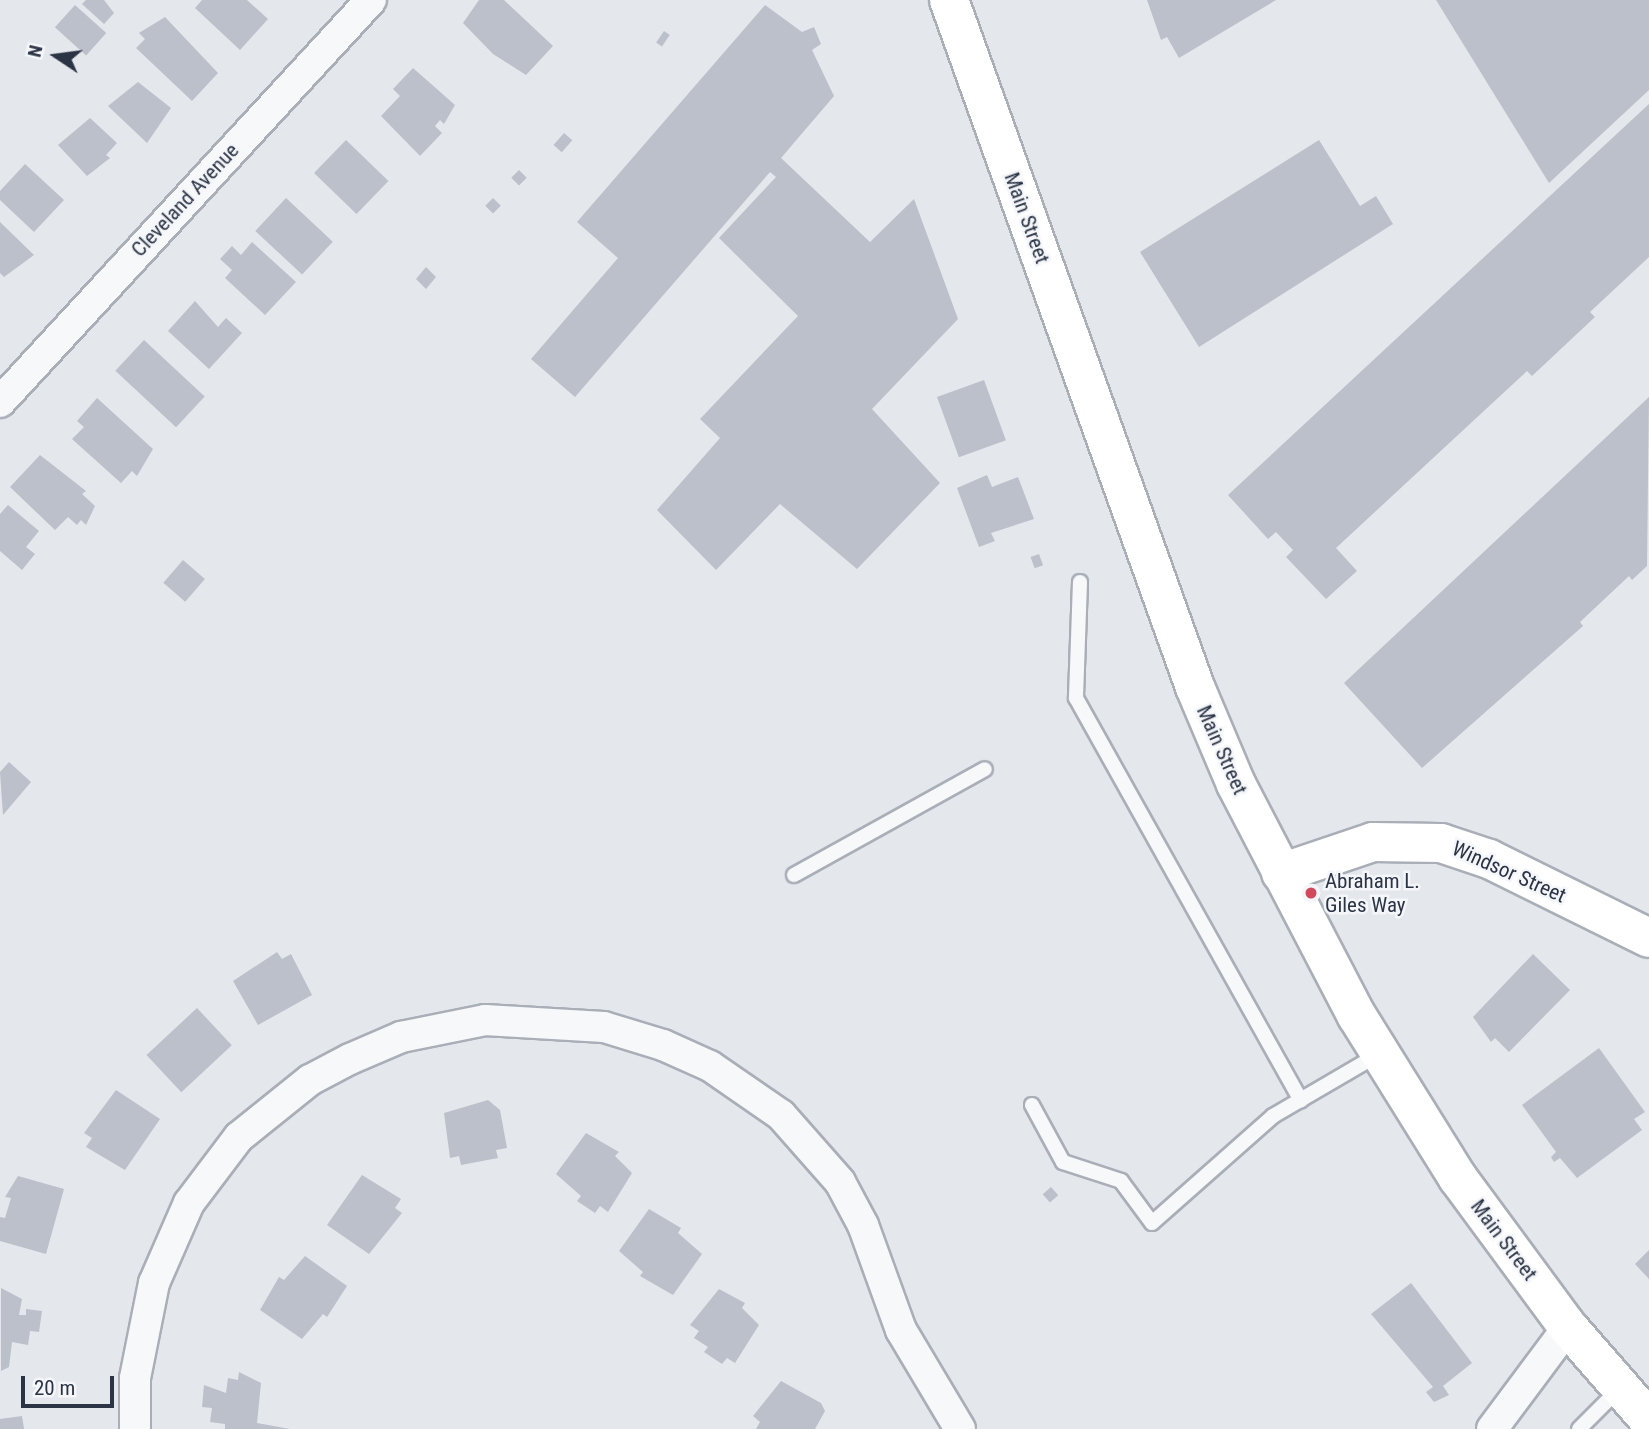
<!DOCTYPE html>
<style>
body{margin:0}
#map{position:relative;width:1649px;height:1429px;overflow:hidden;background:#e4e7ec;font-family:"Roboto Condensed",sans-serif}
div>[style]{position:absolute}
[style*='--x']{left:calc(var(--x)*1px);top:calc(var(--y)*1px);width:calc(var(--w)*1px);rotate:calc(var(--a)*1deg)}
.building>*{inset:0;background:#bbc0ca;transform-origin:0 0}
.roads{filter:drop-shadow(2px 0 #a9aeb7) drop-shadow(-2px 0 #a9aeb7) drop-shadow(0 2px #a9aeb7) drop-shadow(0 -2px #a9aeb7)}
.lane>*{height:14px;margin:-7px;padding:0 7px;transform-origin:7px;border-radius:7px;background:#f7f8fa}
.street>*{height:30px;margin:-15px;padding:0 15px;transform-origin:15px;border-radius:15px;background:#f7f8fa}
.secondary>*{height:38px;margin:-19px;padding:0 19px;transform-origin:19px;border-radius:19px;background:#fff}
.primary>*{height:38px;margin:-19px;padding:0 19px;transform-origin:19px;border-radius:19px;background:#fff}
.dots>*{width:19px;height:19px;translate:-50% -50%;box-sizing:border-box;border:4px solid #f4f6f9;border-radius:50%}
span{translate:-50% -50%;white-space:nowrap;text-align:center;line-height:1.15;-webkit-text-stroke:5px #f4f6f9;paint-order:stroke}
.street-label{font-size:21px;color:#2b3445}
.poi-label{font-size:21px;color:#2b3445}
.left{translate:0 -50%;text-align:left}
.north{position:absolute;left:21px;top:21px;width:70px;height:70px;-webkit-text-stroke:5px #f4f6f9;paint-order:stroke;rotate:283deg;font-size:19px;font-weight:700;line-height:28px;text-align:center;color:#2b3445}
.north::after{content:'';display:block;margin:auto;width:24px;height:32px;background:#2b3445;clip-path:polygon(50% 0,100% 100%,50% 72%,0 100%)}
.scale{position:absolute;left:21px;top:1376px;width:93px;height:32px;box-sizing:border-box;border:4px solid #2b3445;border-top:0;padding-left:9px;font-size:21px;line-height:24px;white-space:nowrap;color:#2b3445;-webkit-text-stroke:5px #f4f6f9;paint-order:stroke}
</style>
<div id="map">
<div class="building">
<div style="clip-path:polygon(86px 0,104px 0,114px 13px,104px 24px,82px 4px)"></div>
<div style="clip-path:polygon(202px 0,247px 0,268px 19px,240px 50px,195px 8px)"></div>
<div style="clip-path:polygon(479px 0,504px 0,553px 46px,526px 75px,493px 54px,463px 23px)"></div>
<div style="clip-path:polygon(1147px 0,1276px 0,1179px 58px,1167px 37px,1161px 40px)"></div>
<div style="clip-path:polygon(1436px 0,1649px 0,1649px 90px,1549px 183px)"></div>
<div style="left:75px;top:5px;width:42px;height:30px;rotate:42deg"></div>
<div style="clip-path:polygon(765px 5px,802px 32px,814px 27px,821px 44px,812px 50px,834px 96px,781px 158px,870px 242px,914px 199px,958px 319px,872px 409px,940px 483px,857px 569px,780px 504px,716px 570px,657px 510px,720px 438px,700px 419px,798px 316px,719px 238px,776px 177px,770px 172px,575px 397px,531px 359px,618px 258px,577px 222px)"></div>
<div style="clip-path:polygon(165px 17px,218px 73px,192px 101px,136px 48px,145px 39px,139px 33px)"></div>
<div style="left:664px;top:31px;width:7px;height:14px;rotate:34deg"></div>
<div style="clip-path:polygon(413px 68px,455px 105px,444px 124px,440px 120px,435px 126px,442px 133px,420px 156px,381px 116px,400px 96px,393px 89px)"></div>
<div style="clip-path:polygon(138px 82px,171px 108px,147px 143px,108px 106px)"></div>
<div style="clip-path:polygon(1649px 104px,1649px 257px,1590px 312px,1595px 317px,1532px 376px,1527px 371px,1336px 548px,1357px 571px,1326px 599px,1286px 557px,1293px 550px,1276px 532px,1268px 539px,1228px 495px)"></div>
<div style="clip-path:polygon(90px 118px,117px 143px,106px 155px,110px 158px,87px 176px,58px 145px)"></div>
<div style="left:564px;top:133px;width:11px;height:16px;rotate:41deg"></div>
<div style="left:346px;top:140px;width:59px;height:46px;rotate:44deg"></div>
<div style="clip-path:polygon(1319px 140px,1360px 206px,1376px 196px,1393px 224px,1199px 347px,1140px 252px)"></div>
<div style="clip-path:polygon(25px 164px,64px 200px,34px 232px,0 200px,0 191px)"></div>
<div style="left:519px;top:170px;width:11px;height:11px;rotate:45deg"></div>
<div style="left:286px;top:198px;width:64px;height:45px;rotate:43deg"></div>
<div style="left:493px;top:198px;width:11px;height:11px;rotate:45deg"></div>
<div style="clip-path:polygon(0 222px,34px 255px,4px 277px,0 273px)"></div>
<div style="clip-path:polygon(252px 242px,296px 282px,265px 315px,225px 278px,232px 270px,220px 259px,232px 246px,241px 255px)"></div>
<div style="clip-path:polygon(426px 267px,436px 277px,426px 289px,416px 279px)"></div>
<div style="clip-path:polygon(195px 301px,218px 327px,226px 318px,242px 333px,209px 369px,168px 331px)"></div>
<div style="left:144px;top:340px;width:83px;height:42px;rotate:43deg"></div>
<div style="left:984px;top:380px;width:64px;height:50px;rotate:70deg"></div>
<div style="clip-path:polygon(1649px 397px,1647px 566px,1632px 580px,1629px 576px,1580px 622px,1583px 626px,1422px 768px,1344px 683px)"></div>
<div style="clip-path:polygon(97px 398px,153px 449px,137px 476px,132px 471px,121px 483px,72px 439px,84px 427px,77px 421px)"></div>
<div style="clip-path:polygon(40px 455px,86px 491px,82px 494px,95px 506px,86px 525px,81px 520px,77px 525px,68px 517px,55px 530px,10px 487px)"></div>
<div style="clip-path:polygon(987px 475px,992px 487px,1018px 477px,1034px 519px,991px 533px,995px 541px,979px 547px,957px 488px)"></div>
<div style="clip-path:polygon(8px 505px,39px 531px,26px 547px,35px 554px,22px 570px,0 551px,0 514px)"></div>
<div style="left:1039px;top:554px;width:12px;height:9px;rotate:70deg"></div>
<div style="left:183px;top:560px;width:29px;height:30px;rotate:41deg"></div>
<div style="clip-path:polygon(9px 762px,31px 782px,3px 815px,0 772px)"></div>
<div style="clip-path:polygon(277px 952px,282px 959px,291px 954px,312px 995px,258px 1025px,233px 981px)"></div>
<div style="clip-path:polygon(1533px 954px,1570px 990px,1509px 1052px,1495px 1038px,1491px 1042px,1473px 1017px)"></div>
<div style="left:197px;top:1008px;width:51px;height:69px;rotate:47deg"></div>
<div style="clip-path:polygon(1599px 1048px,1645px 1112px,1634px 1119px,1642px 1130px,1577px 1178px,1560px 1158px,1554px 1162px,1551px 1157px,1556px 1152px,1522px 1105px)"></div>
<div style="clip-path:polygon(116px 1090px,160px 1119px,125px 1170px,86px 1147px,92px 1138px,84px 1133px)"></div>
<div style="clip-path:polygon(488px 1100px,500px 1110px,507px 1148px,496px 1150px,498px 1158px,461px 1165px,459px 1156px,450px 1158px,444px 1113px)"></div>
<div style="clip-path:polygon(586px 1133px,619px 1152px,615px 1156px,632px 1173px,608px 1212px,600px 1206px,595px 1213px,577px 1201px,581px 1196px,556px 1174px)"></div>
<div style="clip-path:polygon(362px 1175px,401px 1199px,395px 1208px,402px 1213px,369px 1254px,327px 1225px)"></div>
<div style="clip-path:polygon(18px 1176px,64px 1189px,46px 1254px,0 1241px,0 1217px,5px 1218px,11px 1198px,5px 1197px)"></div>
<div style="left:1051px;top:1187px;width:11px;height:11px;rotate:49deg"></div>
<div style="clip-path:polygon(649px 1209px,681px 1228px,678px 1233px,702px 1254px,673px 1295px,640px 1276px,643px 1272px,619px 1251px)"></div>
<div style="clip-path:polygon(1649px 1250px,1649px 1279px,1635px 1264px)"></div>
<div style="clip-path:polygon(305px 1256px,347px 1286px,327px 1317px,323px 1314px,302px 1339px,260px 1310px,279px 1277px,284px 1280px)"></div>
<div style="clip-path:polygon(1411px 1283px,1472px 1363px,1443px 1386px,1449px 1395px,1434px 1402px,1426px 1392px,1433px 1387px,1371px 1314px)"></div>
<div style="clip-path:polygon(1px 1288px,22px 1299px,19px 1315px,26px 1315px,26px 1309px,42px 1311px,39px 1332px,30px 1331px,28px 1345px,12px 1342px,9px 1367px,1px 1371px)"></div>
<div style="clip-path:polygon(719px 1289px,745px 1303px,742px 1308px,759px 1325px,735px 1363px,727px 1358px,722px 1364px,704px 1352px,708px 1347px,694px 1338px,699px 1331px,690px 1325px)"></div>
<div style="clip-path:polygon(239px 1372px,261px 1383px,257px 1423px,290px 1429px,225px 1429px,225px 1424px,210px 1422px,212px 1408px,202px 1407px,204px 1385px,226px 1393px,228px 1378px,238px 1380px)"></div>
<div style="clip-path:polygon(781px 1381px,821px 1403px,825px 1411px,815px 1429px,756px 1429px,760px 1422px,753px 1416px)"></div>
<div style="clip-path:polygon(22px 1416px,24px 1429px,0 1429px,0 1419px)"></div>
</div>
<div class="roads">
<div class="lane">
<div style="--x:1080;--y:582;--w:116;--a:92"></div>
<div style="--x:1076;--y:698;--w:461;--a:60.8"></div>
<div style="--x:794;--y:875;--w:218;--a:-29"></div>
<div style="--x:1032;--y:1105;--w:65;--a:61.5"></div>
<div style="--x:1063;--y:1162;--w:61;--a:18.1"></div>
<div style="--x:1121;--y:1181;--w:52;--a:53.6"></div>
<div style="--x:1152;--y:1223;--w:162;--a:-41.5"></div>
<div style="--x:1273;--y:1116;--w:123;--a:-30.3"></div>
<div style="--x:1579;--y:1429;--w:58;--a:-45"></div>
</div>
<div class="street">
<div style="--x:0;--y:402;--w:547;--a:-47.3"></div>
<div style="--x:135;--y:1429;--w:51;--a:-90"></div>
<div style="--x:135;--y:1378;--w:97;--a:-78.7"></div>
<div style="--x:154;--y:1283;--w:87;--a:-66.4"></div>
<div style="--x:189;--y:1203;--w:83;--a:-52.9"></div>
<div style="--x:239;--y:1137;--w:91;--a:-38.8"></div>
<div style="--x:310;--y:1080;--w:45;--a:-27.7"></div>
<div style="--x:350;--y:1059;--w:56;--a:-23.3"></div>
<div style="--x:401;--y:1037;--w:86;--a:-11.4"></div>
<div style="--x:485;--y:1020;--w:119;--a:3.4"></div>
<div style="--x:604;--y:1027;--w:62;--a:17"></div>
<div style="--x:663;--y:1045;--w:51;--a:24.1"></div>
<div style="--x:710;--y:1066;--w:86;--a:34.6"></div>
<div style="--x:781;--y:1115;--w:89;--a:48.6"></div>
<div style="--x:840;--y:1182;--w:49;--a:61.9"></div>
<div style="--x:863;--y:1225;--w:112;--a:70.1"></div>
<div style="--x:901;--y:1330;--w:115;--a:59.2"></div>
<div style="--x:1492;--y:1429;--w:127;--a:-53.3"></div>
</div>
<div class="secondary">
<div style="--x:1281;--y:873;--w:97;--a:-18.6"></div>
<div style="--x:1373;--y:842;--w:68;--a:0.8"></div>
<div style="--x:1441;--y:843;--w:51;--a:18.4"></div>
<div style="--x:1489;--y:859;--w:178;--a:26.3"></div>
</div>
<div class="primary">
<div style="--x:949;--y:0;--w:730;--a:70.3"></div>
<div style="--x:1195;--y:687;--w:105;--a:67.1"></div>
<div style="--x:1236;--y:784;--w:262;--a:62.5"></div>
<div style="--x:1357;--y:1016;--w:191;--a:58.1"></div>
<div style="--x:1458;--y:1178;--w:185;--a:53.6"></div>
<div style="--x:1568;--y:1327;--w:123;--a:48.9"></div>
</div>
</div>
<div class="dots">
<div style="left:1311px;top:893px;background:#d1495b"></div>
</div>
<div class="street-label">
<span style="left:185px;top:200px;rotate:-47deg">Cleveland Avenue</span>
<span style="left:1027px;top:218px;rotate:70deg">Main Street</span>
<span style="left:1222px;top:750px;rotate:66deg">Main Street</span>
<span style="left:1509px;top:872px;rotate:24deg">Windsor Street</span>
<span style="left:1504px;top:1240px;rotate:53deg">Main Street</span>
</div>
<div class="poi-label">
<span class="left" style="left:1325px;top:893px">Abraham L.<br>Giles Way</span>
</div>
<div class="north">N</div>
<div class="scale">20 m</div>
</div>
